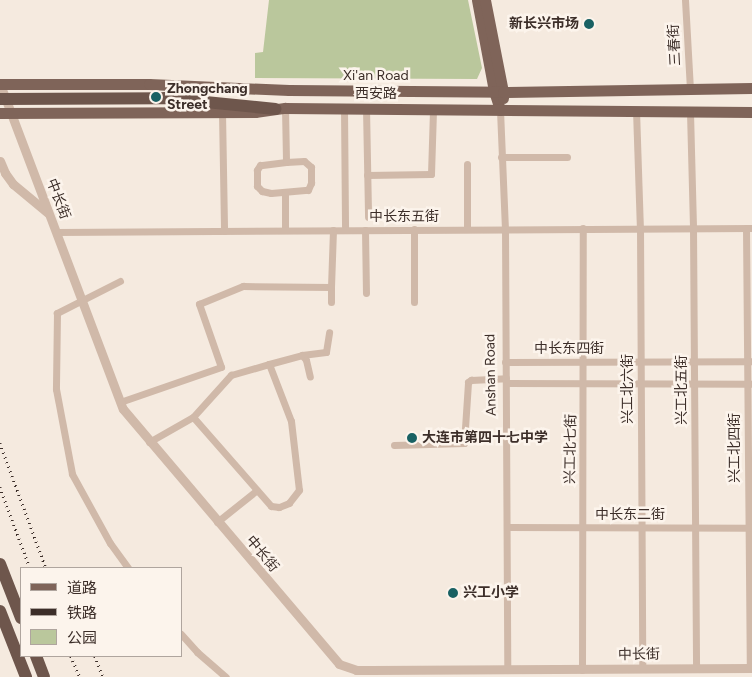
<!DOCTYPE html>
<meta charset="utf-8">
<style>
body{margin:0}
#map{position:relative;width:752px;height:677px;overflow:hidden;background:#f5eadf;font-family:Figtree,"Noto Sans SC",sans-serif}
div>[style]{position:absolute}
[style*='--x']{left:calc(var(--x)*1px);top:calc(var(--y)*1px);width:calc(var(--w)*1px);rotate:calc(var(--a)*1deg)}
.green>*{inset:0;background:#bac79c}
.minor>*{height:7px;margin:-3.5px;padding:0 3.5px;transform-origin:3.5px;border-radius:3.5px;background:#d0b9a9}
.tertiary>*{height:9px;margin:-4.5px;padding:0 4.5px;transform-origin:4.5px;border-radius:4.5px;background:#d0b9a9}
.primary>*{height:11px;margin:-5.5px;padding:0 5.5px;transform-origin:5.5px;border-radius:5.5px;background:#7f6459}
.trunk>*{height:12px;margin:-6px;padding:0 6px;transform-origin:6px;border-radius:6px;background:#6e564c}
.rail>*{height:2.5px;margin-top:-1.25px;transform-origin:0;background:repeating-linear-gradient(90deg,#3c2e29 0 1px,transparent 0 5px)}
.dots>*{width:14px;height:14px;translate:-50% -50%;box-sizing:border-box;border:2px solid #fcf4ec;border-radius:50%}
span{translate:-50% -50%;white-space:nowrap;text-align:center;line-height:1.15;-webkit-text-stroke:5px #fcf4ec;paint-order:stroke}
.poi-label{font-size:14px;color:#3c2e29;font-weight:700}
.right{translate:-100% -50%;text-align:right}
.left{translate:0 -50%;text-align:left}
.street-label{font-size:14px;color:#3c2e29}
.legend{position:absolute;left:20px;top:567px;width:162px;height:90px;box-sizing:border-box;background:#fcf4ec;border:1px solid #afa59e;margin:0;padding:6px 9px;list-style:none;font-size:15px;color:#3c2e29}
.legend li{display:flex;align-items:center;gap:10px;height:25px}
.legend b{width:25px;border:1px solid #afa59e}
</style>
<div id="map">
<div class="green">
<div style="clip-path:polygon(269px 0,468px 0,482px 68px,477px 79px,255px 78px,255px 53px,263px 52px)"></div>
</div>
<div class="minor">
<div style="--x:685;--y:0;--w:89;--a:86.8"></div>
<div style="--x:285;--y:108;--w:54;--a:88.9"></div>
<div style="--x:286;--y:162;--w:26;--a:173"></div>
<div style="--x:260;--y:165;--w:6;--a:121"></div>
<div style="--x:257;--y:170;--w:16;--a:90"></div>
<div style="--x:257;--y:186;--w:7;--a:45"></div>
<div style="--x:262;--y:191;--w:9;--a:13"></div>
<div style="--x:271;--y:193;--w:37;--a:-5"></div>
<div style="--x:308;--y:190;--w:8;--a:-67"></div>
<div style="--x:311;--y:183;--w:16;--a:-90"></div>
<div style="--x:311;--y:167;--w:9;--a:-139"></div>
<div style="--x:304;--y:161;--w:18;--a:177"></div>
<div style="--x:344;--y:108;--w:122;--a:89.5"></div>
<div style="--x:366;--y:108;--w:109;--a:88.9"></div>
<div style="--x:500;--y:110;--w:119;--a:87.6"></div>
<div style="--x:505;--y:229;--w:440;--a:89.7"></div>
<div style="--x:636;--y:110;--w:118;--a:88.1"></div>
<div style="--x:640;--y:228;--w:441;--a:89.7"></div>
<div style="--x:222;--y:112;--w:119;--a:89"></div>
<div style="--x:690;--y:112;--w:116;--a:88.5"></div>
<div style="--x:693;--y:228;--w:441;--a:89.6"></div>
<div style="--x:501;--y:157;--w:66;--a:0"></div>
<div style="--x:467;--y:164;--w:65;--a:90"></div>
<div style="--x:367;--y:175;--w:64;--a:-0.9"></div>
<div style="--x:431;--y:174;--w:65;--a:-88.2"></div>
<div style="--x:285;--y:192;--w:38;--a:90"></div>
<div style="--x:746;--y:228;--w:440;--a:89.5"></div>
<div style="--x:414;--y:229;--w:73;--a:90"></div>
<div style="--x:365;--y:230;--w:63;--a:89.1"></div>
<div style="--x:56;--y:232;--w:696;--a:-0.33"></div>
<div style="--x:120;--y:281;--w:71;--a:153.1"></div>
<div style="--x:57;--y:313;--w:76;--a:90.8"></div>
<div style="--x:56;--y:389;--w:86;--a:79.3"></div>
<div style="--x:72;--y:474;--w:79;--a:61.2"></div>
<div style="--x:110;--y:543;--w:31;--a:54"></div>
<div style="--x:331;--y:302;--w:15;--a:-90"></div>
<div style="--x:302;--y:355;--w:24;--a:-7"></div>
<div style="--x:326;--y:352;--w:20;--a:-81"></div>
<div style="--x:505;--y:362;--w:247;--a:-0.2"></div>
<div style="--x:269;--y:364;--w:61;--a:68.9"></div>
<div style="--x:291;--y:421;--w:69;--a:83.4"></div>
<div style="--x:299;--y:490;--w:16;--a:128"></div>
<div style="--x:289;--y:503;--w:11;--a:158"></div>
<div style="--x:279;--y:507;--w:8;--a:-173"></div>
<div style="--x:271;--y:506;--w:118;--a:-131.2"></div>
<div style="--x:193;--y:417;--w:57;--a:-47.9"></div>
<div style="--x:231;--y:375;--w:40;--a:-16"></div>
<div style="--x:269;--y:364;--w:34;--a:-15"></div>
<div style="--x:302;--y:355;--w:6;--a:51"></div>
<div style="--x:306;--y:360;--w:17;--a:77"></div>
<div style="--x:506;--y:383;--w:246;--a:0.2"></div>
<div style="--x:120;--y:402;--w:107;--a:-19.1"></div>
<div style="--x:221;--y:367;--w:67;--a:-109.2"></div>
<div style="--x:199;--y:304;--w:48;--a:-22.2"></div>
<div style="--x:243;--y:286;--w:88;--a:0.7"></div>
<div style="--x:331;--y:287;--w:57;--a:-88"></div>
<div style="--x:149;--y:442;--w:51;--a:-29.6"></div>
<div style="--x:394;--y:445;--w:70;--a:-1.6"></div>
<div style="--x:464;--y:443;--w:61;--a:-86.2"></div>
<div style="--x:468;--y:382;--w:4;--a:-34"></div>
<div style="--x:471;--y:380;--w:35;--a:-3"></div>
<div style="--x:217;--y:522;--w:51;--a:-38.7"></div>
<div style="--x:507;--y:527;--w:245;--a:0.2"></div>
<div style="--x:181;--y:634;--w:24;--a:48"></div>
<div style="--x:197;--y:652;--w:38;--a:41"></div>
<div style="--x:582;--y:670;--w:442;--a:-89.9"></div>
</div>
<div class="tertiary">
<div style="--x:0;--y:84;--w:347;--a:69.3"></div>
<div style="--x:123;--y:409;--w:334;--a:49.7"></div>
<div style="--x:339;--y:664;--w:18;--a:19"></div>
<div style="--x:356;--y:670;--w:15;--a:0"></div>
<div style="--x:371;--y:670;--w:381;--a:-0.3"></div>
<div style="--x:0;--y:161;--w:13;--a:67"></div>
<div style="--x:5;--y:173;--w:14;--a:54"></div>
<div style="--x:13;--y:184;--w:45;--a:39.6"></div>
</div>
<div class="primary">
<div style="--x:477;--y:0;--w:93;--a:79.4"></div>
<div style="--x:494;--y:91;--w:20;--a:72"></div>
<div style="--x:485;--y:0;--w:94;--a:78.9"></div>
<div style="--x:503;--y:92;--w:6;--a:90"></div>
<div style="--x:0;--y:84;--w:149;--a:0"></div>
<div style="--x:149;--y:84;--w:140;--a:2.5"></div>
<div style="--x:289;--y:90;--w:214;--a:0.5"></div>
<div style="--x:503;--y:92;--w:249;--a:-0.9"></div>
<div style="--x:0;--y:113;--w:255;--a:-0.2"></div>
<div style="--x:255;--y:112;--w:30;--a:-8"></div>
<div style="--x:285;--y:108;--w:467;--a:0.5"></div>
</div>
<div class="trunk">
<div style="--x:0;--y:99;--w:165;--a:-0.3"></div>
<div style="--x:165;--y:98;--w:111;--a:5.7"></div>
<div style="--x:0;--y:564;--w:58;--a:68.7"></div>
<div style="--x:0;--y:611;--w:71;--a:68.5"></div>
<div style="--x:36;--y:656;--w:22;--a:69"></div>
</div>
<div class="rail">
<div style="--x:0;--y:443;--w:133;--a:69.8"></div>
<div style="--x:0;--y:487;--w:86;--a:69.7"></div>
<div style="--x:71;--y:656;--w:23;--a:67"></div>
<div style="--x:95;--y:656;--w:22;--a:69"></div>
</div>
<div class="dots">
<div style="left:589px;top:24px;background:#196163"></div>
<div style="left:156px;top:97px;background:#196163"></div>
<div style="left:412px;top:438px;background:#196163"></div>
<div style="left:453px;top:593px;background:#196163"></div>
</div>
<div class="poi-label">
<span class="right" style="left:579px;top:24px">新长兴市场</span>
<span class="left" style="left:167px;top:97px">Zhongchang<br>Street</span>
<span class="left" style="left:422px;top:438px">大连市第四十七中学</span>
<span class="left" style="left:463px;top:593px">兴工小学</span>
</div>
<div class="street-label">
<span style="left:675px;top:45px;rotate:-93deg">三春街</span>
<span style="left:376px;top:76px">Xi'an Road</span>
<span style="left:376px;top:94px">西安路</span>
<span style="left:58px;top:199px;rotate:69deg">中长街</span>
<span style="left:404px;top:217px">中长东五街</span>
<span style="left:569px;top:349px">中长东四街</span>
<span style="left:491px;top:375px;rotate:-91deg">Anshan Road</span>
<span style="left:628px;top:389px;rotate:-90deg">兴工北六街</span>
<span style="left:682px;top:390px;rotate:-90deg">兴工北五街</span>
<span style="left:735px;top:448px;rotate:-90deg">兴工北四街</span>
<span style="left:571px;top:449px;rotate:-89deg">兴工北七街</span>
<span style="left:630px;top:515px">中长东二街</span>
<span style="left:262px;top:554px;rotate:50deg">中长街</span>
<span style="left:639px;top:655px;rotate:-1deg">中长街</span>
</div>
<ul class="legend">
<li><b style="height:6px;background:#7f6459"></b>道路</li>
<li><b style="height:6px;background:#3c2e29"></b>铁路</li>
<li><b style="height:14px;background:#bac79c"></b>公园</li>
</ul>
</div>
